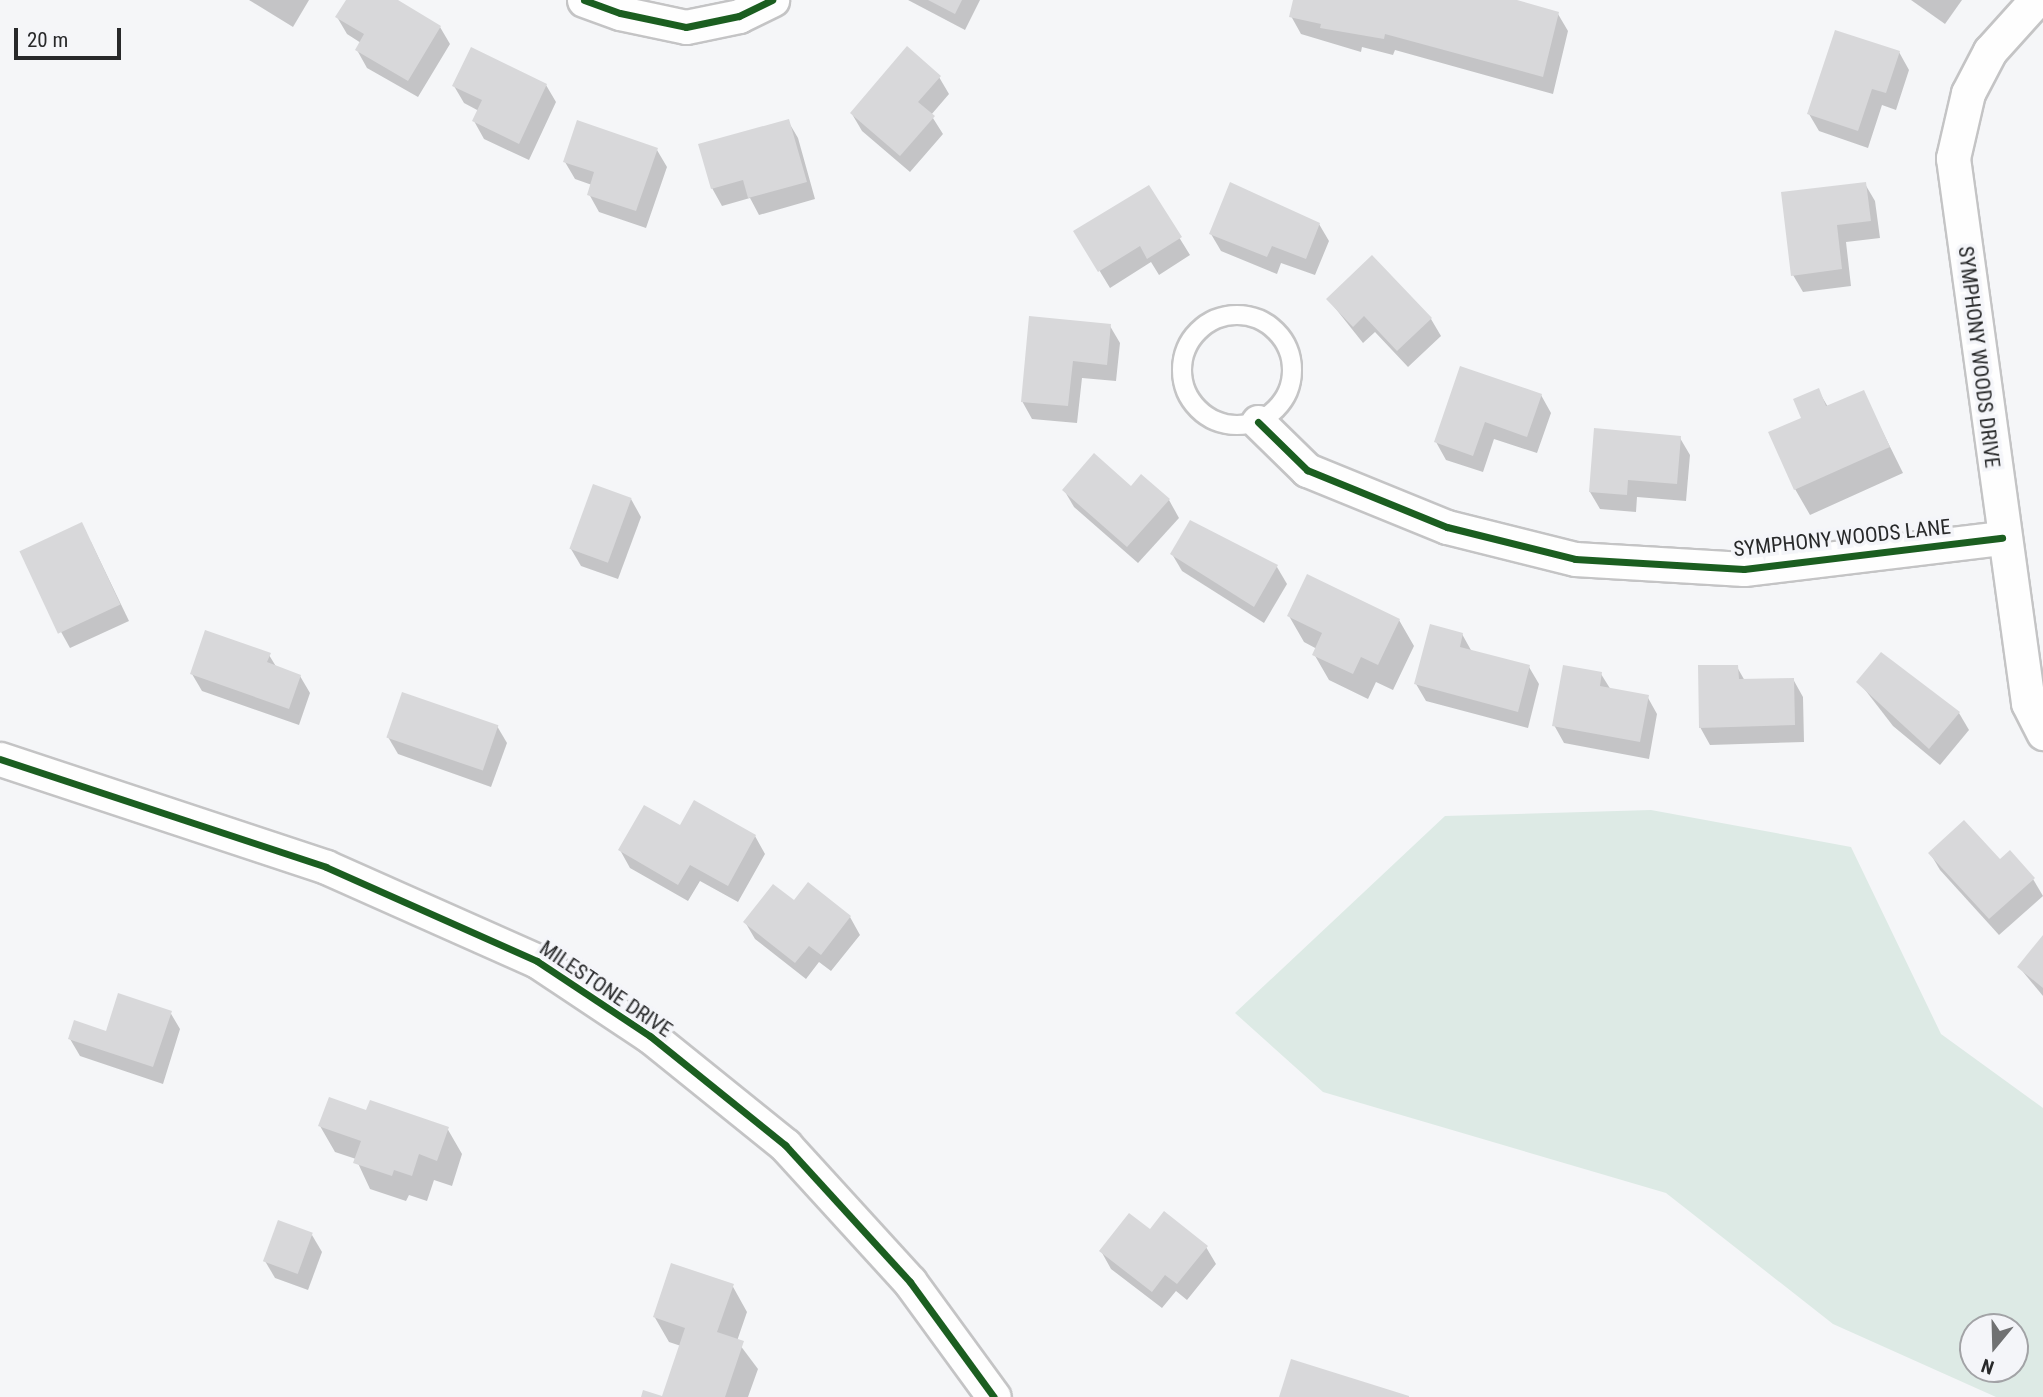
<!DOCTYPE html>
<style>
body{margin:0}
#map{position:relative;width:2043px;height:1397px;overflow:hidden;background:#f5f6f8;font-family:"Roboto Condensed",sans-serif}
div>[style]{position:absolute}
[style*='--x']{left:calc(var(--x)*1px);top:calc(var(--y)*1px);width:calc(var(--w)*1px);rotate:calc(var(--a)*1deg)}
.green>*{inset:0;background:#ddeae5}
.shadow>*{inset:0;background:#0003}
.building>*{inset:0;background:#d8d8da;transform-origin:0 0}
.roads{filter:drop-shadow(2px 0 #c4c4c5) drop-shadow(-2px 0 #c4c4c5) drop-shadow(0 2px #c4c4c5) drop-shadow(0 -2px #c4c4c5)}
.service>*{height:18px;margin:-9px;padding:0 9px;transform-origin:9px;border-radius:9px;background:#fefefe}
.service>.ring{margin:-9px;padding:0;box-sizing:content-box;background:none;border:18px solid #fefefe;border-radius:50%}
.minor>*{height:33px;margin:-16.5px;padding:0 16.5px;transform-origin:16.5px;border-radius:16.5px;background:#fefefe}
.cycleway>*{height:7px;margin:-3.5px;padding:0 3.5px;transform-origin:3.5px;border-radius:3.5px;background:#1b5e20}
span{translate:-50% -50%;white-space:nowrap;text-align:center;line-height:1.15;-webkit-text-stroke:7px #f4f5f9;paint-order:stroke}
.street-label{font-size:21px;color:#28292a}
.north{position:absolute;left:1959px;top:1313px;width:70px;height:70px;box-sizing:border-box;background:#f4f5f9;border:2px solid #a2a3a6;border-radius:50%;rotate:199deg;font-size:19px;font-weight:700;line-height:28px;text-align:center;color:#28292a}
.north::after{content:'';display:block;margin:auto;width:24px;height:32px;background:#707172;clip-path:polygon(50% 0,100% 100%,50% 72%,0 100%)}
.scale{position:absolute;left:14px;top:28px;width:107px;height:32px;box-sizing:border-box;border:4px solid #28292a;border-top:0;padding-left:9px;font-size:21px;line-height:24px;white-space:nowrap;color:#28292a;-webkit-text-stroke:5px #f4f5f9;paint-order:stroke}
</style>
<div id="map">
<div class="green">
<div style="clip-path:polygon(evenodd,1651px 810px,1851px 847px,1941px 1034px,2043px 1108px,2043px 1397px,1996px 1397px,1833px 1324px,1666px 1193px,1323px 1092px,1235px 1013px,1445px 816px,1651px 810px,1973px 1327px,2015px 1327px,2015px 1369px,1973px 1369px,1973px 1327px)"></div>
</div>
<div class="shadow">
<div style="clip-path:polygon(249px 0,309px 0,293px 27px)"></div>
<div style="clip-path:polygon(348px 0,394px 0,440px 27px,450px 44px,418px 97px,367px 68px,357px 50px,361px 43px,347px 34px,337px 17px)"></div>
<div style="clip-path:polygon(908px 0,980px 0,965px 30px)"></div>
<div style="clip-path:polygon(1295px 0,1507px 0,1558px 14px,1568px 31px,1553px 94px,1395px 50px,1393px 55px,1362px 47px,1361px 52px,1301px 34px,1291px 16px)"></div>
<div style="clip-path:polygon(1911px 0,1962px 0,1945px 24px)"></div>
<div style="clip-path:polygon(1899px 52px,1909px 70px,1896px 110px,1882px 105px,1868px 148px,1819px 131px,1809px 114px)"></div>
<div style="clip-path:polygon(939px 77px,949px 94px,931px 115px,943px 134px,910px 172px,862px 131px,852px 114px)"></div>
<div style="clip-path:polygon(546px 85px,556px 102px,529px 160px,484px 139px,474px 121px,479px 111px,464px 103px,454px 86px)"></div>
<div style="clip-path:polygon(788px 121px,798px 138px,815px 199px,759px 215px,750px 198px,722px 206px,712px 188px)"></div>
<div style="clip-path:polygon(657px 150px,667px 167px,646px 228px,599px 212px,589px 194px,592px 185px,575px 179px,565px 162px)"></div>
<div style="clip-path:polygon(1230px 184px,1319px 224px,1329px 241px,1315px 275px,1281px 263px,1277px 274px,1221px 251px,1211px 234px)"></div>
<div style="clip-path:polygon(1865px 184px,1875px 201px,1880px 238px,1846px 242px,1851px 286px,1803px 292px,1793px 275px)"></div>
<div style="clip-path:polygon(1148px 187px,1190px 255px,1159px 275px,1151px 262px,1110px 288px,1076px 232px)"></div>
<div style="clip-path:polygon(1328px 299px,1431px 319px,1441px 336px,1408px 367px,1375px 332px,1363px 343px)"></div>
<div style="clip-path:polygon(1110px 326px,1120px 343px,1116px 381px,1082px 378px,1077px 423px,1032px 419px,1022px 401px)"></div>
<div style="clip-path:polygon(1818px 390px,1828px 407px,1863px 392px,1903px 473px,1810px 515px,1795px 489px,1804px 419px)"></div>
<div style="clip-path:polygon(1541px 395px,1551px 413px,1537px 453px,1494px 439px,1483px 472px,1446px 460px,1436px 442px)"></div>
<div style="clip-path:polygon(1680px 438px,1690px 455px,1686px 501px,1637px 497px,1636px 512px,1600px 509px,1590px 492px)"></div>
<div style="clip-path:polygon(1131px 488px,1169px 500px,1179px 518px,1138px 563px,1074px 507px,1064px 490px)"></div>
<div style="clip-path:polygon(631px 499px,641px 517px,618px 579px,581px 566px,571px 549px)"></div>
<div style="clip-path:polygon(91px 542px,129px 621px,70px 648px,60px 630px)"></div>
<div style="clip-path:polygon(1172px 554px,1277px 567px,1287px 584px,1264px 623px,1182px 571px)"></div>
<div style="clip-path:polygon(1289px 616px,1399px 620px,1414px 646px,1393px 690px,1376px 682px,1368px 699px,1329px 680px,1314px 654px,1317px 649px,1304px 642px)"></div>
<div style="clip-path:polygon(1462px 634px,1472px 652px,1529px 667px,1539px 684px,1528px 728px,1426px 701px,1416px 684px)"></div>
<div style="clip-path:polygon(269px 655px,277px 668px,300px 676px,310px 693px,299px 725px,202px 691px,192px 674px)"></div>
<div style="clip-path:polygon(1737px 667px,1745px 681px,1793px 679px,1803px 697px,1804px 742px,1710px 745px,1700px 727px)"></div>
<div style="clip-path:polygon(1601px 674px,1611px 690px,1647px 696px,1657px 714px,1649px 759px,1564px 743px,1554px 725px)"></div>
<div style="clip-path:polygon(1859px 682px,1959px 713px,1969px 730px,1940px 765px,1893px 726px)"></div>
<div style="clip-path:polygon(497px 726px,507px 743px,491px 787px,398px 754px,388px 737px)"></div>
<div style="clip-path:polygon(681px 828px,755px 836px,765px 854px,738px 902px,700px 881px,688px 901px,630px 868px,620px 850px)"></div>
<div style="clip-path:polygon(1930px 853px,2033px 879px,2043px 896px,1999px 935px,1940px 870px)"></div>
<div style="clip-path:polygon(808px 884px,850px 917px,860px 935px,831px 971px,819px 962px,806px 979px,755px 939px,745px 922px,794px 902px)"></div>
<div style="clip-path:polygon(2043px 938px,2043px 996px,2019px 967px)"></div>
<div style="clip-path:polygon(170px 1012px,180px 1029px,163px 1084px,80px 1056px,70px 1039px,107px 1033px)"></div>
<div style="clip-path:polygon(368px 1112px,447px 1128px,462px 1154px,452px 1186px,434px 1180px,427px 1201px,409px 1195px,406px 1201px,370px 1189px,356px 1159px,335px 1152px,320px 1126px)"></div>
<div style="clip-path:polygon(1150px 1231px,1206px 1247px,1216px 1264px,1187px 1300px,1176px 1291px,1162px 1308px,1111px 1269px,1101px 1251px)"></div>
<div style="clip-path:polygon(312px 1235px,322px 1252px,308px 1290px,275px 1278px,265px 1261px)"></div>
<div style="clip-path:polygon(732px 1285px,747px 1312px,737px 1341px,758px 1369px,748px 1397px,664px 1397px,681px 1346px,669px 1342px,654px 1316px)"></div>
</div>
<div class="building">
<div style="clip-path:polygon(346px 0,398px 0,441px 26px,408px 81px,355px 50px,364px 34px,335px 17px)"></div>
<div style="clip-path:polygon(928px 0,962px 0,955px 14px)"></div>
<div style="clip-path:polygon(1293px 0,1517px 0,1559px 12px,1543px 77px,1385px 34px,1384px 39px,1320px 28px,1321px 24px,1289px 17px)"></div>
<div style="clip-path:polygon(1835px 30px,1900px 51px,1886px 93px,1872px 89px,1858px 131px,1807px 114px)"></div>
<div style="clip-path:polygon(907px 46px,941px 76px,918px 102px,935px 116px,900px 156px,850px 113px)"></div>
<div style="clip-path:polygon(471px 47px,547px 84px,519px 144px,472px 121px,482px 100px,452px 86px)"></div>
<div style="clip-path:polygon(789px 119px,807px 182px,748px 198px,743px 180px,711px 189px,698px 144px)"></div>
<div style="clip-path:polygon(577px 120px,658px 148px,636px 211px,587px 195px,594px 172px,563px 162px)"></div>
<div style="clip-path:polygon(1230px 182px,1320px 223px,1306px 259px,1272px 246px,1267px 257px,1209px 234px)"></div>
<div style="clip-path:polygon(1866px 182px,1871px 221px,1837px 225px,1842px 269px,1791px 276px,1781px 192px)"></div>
<div style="clip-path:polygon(1149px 185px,1182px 237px,1147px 259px,1140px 246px,1098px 272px,1073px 231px)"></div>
<div style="clip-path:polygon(1372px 255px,1432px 318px,1397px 351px,1364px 316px,1353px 327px,1326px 299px)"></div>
<div style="clip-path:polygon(1029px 316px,1111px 324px,1107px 365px,1073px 361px,1068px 406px,1021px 402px)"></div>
<div style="clip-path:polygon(1460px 366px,1542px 394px,1527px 437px,1485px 422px,1473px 456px,1434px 442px)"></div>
<div style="clip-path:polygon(1819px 388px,1826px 406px,1864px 390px,1890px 447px,1794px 490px,1768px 432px,1801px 418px,1793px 399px)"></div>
<div style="clip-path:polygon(1594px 428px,1681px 436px,1677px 484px,1628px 480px,1627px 495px,1589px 492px)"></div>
<div style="clip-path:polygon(1094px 453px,1131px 486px,1141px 474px,1170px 499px,1127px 547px,1062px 490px)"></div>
<div style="left:593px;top:484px;width:41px;height:69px;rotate:20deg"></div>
<div style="clip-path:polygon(1190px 520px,1278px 565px,1254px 607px,1170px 554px)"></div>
<div style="left:82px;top:522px;width:91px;height:69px;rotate:65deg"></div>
<div style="clip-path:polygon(1307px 574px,1400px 619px,1378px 665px,1361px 657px,1353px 674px,1312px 655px,1322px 633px,1287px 616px)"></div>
<div style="clip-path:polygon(1430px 624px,1463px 633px,1460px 647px,1530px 665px,1518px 712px,1414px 684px)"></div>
<div style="clip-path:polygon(205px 630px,271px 653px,267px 662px,301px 675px,289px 709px,190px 674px)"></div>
<div style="clip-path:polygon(1881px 652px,1960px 712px,1929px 749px,1856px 682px)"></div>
<div style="clip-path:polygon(1563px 665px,1602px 672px,1600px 686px,1649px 695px,1640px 742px,1552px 726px)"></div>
<div style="clip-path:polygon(1698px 665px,1738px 665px,1739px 679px,1794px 678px,1795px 725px,1699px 728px)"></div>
<div style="left:402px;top:692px;width:102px;height:48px;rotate:19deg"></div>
<div style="clip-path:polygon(694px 800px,756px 835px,728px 886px,690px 865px,678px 885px,618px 850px,644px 805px,680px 825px)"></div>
<div style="clip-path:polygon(1964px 820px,2000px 859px,2010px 850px,2035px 878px,1989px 919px,1928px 853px)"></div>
<div style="clip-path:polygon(808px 882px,851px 916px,821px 955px,809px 946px,795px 963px,743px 922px,773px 884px,794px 900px)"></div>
<div style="clip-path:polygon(2043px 935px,2043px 988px,2017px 967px)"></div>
<div style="clip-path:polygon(118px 993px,172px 1011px,153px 1067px,68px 1039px,74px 1020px,106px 1031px)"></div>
<div style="clip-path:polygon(329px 1097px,366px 1110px,370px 1100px,449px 1127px,437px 1161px,419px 1154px,412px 1176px,394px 1170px,392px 1176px,353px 1163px,361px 1141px,318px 1126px)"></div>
<div style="clip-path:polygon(1164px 1211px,1208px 1246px,1177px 1284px,1165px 1275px,1152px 1292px,1099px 1251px,1129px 1213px,1150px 1229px)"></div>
<div style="left:278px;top:1220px;width:37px;height:44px;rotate:20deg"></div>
<div style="clip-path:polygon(671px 1263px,734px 1284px,717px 1332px,744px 1341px,725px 1397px,641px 1397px,643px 1390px,662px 1396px,685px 1328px,653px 1317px)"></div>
<div style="clip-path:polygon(1291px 1359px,1409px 1396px,1409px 1397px,1279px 1397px)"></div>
</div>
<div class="roads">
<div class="service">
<div class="ring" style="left:1182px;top:315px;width:92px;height:92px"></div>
</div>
<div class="minor">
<div style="--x:584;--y:0;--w:38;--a:20"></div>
<div style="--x:620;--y:13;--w:67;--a:12"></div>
<div style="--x:686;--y:27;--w:54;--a:-11.7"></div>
<div style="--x:739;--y:16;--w:37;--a:-26"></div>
<div style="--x:2036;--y:0;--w:69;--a:132"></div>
<div style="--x:1990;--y:51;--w:47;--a:117.6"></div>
<div style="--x:1968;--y:93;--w:67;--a:103"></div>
<div style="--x:1953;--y:158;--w:550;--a:82.16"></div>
<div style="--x:2028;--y:703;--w:34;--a:63"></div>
<div style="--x:1258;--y:422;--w:69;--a:44.4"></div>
<div style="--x:1307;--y:470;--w:151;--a:22.2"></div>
<div style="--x:1447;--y:527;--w:132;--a:14"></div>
<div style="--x:1575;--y:559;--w:169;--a:3.4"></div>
<div style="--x:1744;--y:569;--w:260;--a:-6.9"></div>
<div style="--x:0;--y:759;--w:343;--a:18.3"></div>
<div style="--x:326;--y:867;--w:231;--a:24"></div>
<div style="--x:537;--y:961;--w:136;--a:33.6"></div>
<div style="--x:650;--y:1036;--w:174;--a:38.9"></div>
<div style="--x:785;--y:1145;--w:185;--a:47.6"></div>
<div style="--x:910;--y:1282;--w:142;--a:53.9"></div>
</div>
</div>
<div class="cycleway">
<div style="--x:584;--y:0;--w:38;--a:20"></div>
<div style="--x:620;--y:13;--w:67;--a:12"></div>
<div style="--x:686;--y:27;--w:54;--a:-11.7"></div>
<div style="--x:739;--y:16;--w:37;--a:-26"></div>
<div style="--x:1258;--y:422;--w:69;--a:44.4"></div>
<div style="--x:1307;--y:470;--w:151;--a:22.2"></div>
<div style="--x:1447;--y:527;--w:132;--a:14"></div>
<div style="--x:1575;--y:559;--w:169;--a:3.4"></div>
<div style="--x:1744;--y:569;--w:260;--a:-6.9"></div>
<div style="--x:0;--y:759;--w:343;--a:18.3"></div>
<div style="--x:326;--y:867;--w:231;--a:24"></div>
<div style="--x:537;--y:961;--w:136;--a:33.6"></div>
<div style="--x:650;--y:1036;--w:174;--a:38.9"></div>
<div style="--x:785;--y:1145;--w:185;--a:47.6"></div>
<div style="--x:910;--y:1282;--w:142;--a:53.9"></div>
</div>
<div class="street-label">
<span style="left:1979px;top:357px;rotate:83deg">SYMPHONY WOODS DRIVE</span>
<span style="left:1842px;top:538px;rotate:-6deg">SYMPHONY WOODS LANE</span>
<span style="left:606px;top:989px;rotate:34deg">MILESTONE DRIVE</span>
</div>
<div class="north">N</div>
<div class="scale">20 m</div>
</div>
